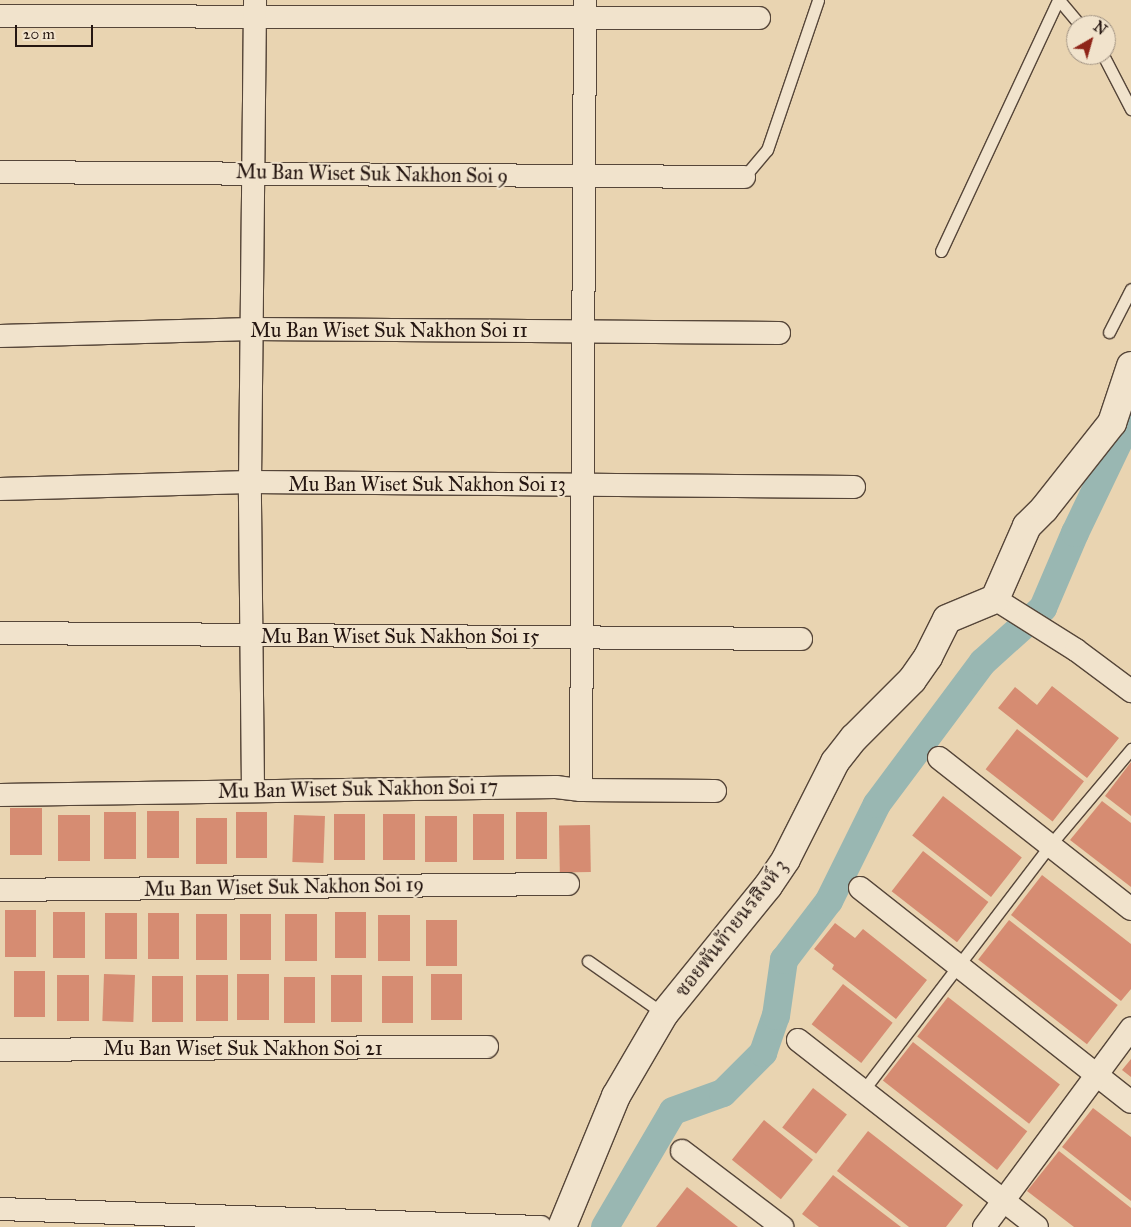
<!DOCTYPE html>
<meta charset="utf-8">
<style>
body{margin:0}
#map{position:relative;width:1131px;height:1227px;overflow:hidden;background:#e9d4b1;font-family:"IM FELL Great Primer","Noto Serif Thai",serif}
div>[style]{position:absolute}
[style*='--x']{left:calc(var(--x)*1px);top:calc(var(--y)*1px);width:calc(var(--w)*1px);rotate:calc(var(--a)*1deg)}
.canal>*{height:28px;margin:-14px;padding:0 14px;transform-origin:14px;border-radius:14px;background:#99b7b2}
.building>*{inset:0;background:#d68c72;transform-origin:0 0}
.roads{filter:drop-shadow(1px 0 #564639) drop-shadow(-1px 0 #564639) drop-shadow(0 1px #564639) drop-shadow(0 -1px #564639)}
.service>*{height:11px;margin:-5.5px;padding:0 5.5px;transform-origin:5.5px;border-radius:5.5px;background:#f1e3cc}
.minor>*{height:22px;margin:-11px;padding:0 11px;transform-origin:11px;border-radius:11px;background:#f1e3cc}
.tertiary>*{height:28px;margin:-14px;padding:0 14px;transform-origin:14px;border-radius:14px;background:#f1e3cc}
span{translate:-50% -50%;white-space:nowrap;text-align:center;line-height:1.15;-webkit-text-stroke:4px #f1e3cc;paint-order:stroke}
.street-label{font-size:20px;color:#251611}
.north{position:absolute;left:1066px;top:15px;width:50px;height:50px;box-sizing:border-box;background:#f1e3cc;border:1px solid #9f9181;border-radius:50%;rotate:38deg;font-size:14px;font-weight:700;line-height:20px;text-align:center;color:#251611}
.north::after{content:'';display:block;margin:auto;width:18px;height:22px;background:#8f2418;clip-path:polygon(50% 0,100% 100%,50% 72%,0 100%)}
.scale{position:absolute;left:15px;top:25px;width:78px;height:22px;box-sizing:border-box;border:2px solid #251611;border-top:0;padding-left:6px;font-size:15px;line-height:18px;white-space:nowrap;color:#251611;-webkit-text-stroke:4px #f1e3cc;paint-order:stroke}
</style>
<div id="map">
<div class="canal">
<div style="--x:605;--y:1227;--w:134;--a:-59.6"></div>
<div style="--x:673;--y:1111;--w:53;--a:-19.8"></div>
<div style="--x:723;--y:1093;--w:57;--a:-45"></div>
<div style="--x:763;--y:1053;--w:39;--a:-71"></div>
<div style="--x:776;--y:1016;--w:57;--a:-81.9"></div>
<div style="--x:784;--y:960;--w:74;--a:-52.7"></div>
<div style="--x:829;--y:901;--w:108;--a:-63.7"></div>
<div style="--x:877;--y:804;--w:177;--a:-53.3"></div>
<div style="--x:983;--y:662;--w:81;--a:-42"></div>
<div style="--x:1043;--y:608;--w:82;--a:-66.9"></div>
<div style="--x:1075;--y:533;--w:130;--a:-64.4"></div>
</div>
<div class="building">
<div style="clip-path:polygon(1052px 686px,1119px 738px,1087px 778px,998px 708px,1015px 687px,1037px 705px)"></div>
<div style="left:1017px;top:729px;width:85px;height:51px;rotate:38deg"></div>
<div style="clip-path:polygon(1131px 762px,1131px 816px,1105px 796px)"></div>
<div style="left:943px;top:796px;width:100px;height:50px;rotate:38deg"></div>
<div style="clip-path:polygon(1102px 801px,1131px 823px,1131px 887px,1070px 840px)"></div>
<div style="left:42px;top:808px;width:47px;height:32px;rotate:90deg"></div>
<div style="left:179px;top:811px;width:47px;height:32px;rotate:90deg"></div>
<div style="left:104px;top:812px;width:32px;height:47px"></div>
<div style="left:236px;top:812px;width:31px;height:46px"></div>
<div style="left:516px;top:812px;width:31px;height:47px"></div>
<div style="left:334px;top:814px;width:31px;height:46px"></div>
<div style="left:383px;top:814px;width:32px;height:46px"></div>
<div style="left:473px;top:814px;width:31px;height:46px"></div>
<div style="left:58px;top:815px;width:32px;height:46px"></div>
<div style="left:294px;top:815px;width:31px;height:47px;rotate:2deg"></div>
<div style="left:425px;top:816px;width:32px;height:46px"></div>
<div style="left:196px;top:818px;width:31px;height:46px"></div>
<div style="left:590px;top:825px;width:47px;height:31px;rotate:89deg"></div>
<div style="left:923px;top:851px;width:83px;height:51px;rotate:38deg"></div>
<div style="clip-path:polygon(1042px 875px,1131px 944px,1131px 989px,1121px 1001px,1011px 915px)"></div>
<div style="left:5px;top:910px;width:31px;height:47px"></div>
<div style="left:53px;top:912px;width:32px;height:46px"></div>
<div style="left:335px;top:912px;width:31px;height:46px"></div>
<div style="left:105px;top:913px;width:32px;height:46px"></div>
<div style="left:148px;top:913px;width:31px;height:46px"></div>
<div style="left:196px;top:914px;width:31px;height:46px"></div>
<div style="left:240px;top:914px;width:31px;height:46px"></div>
<div style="left:285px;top:914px;width:32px;height:47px"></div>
<div style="left:378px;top:915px;width:32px;height:46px"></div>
<div style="left:426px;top:920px;width:31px;height:46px"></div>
<div style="left:1009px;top:920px;width:138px;height:50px;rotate:38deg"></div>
<div style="clip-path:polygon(835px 923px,855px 938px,863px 929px,927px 980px,896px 1019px,832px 969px,834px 965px,814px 949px)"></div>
<div style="left:14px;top:971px;width:31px;height:46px"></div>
<div style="left:104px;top:974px;width:31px;height:47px;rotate:2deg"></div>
<div style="left:237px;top:974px;width:32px;height:46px"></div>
<div style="left:431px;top:974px;width:31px;height:46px"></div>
<div style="left:57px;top:975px;width:32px;height:46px"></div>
<div style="left:196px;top:975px;width:32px;height:46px"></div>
<div style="left:331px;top:975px;width:31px;height:47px"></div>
<div style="left:152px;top:976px;width:31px;height:46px"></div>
<div style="left:382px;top:976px;width:31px;height:47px"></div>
<div style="left:284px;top:977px;width:31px;height:46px"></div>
<div style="left:843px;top:984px;width:63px;height:51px;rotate:38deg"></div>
<div style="left:948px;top:997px;width:142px;height:50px;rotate:38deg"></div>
<div style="left:913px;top:1042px;width:145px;height:49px;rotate:38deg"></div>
<div style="clip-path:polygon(1131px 1059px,1131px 1077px,1122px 1070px)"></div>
<div style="left:813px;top:1088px;width:43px;height:50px;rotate:38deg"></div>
<div style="clip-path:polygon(1093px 1108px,1131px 1137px,1131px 1201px,1062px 1147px)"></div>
<div style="left:764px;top:1120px;width:63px;height:51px;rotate:39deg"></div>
<div style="clip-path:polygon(868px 1131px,963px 1205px,946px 1227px,909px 1227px,837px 1171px)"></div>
<div style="clip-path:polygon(1059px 1151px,1131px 1208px,1131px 1227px,1074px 1227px,1027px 1191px)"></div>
<div style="clip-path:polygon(833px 1175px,901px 1227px,819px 1227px,802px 1214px)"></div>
<div style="clip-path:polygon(687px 1187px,738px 1227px,656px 1227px)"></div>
</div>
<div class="roads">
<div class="service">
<div style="--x:1059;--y:0;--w:33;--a:50"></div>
<div style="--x:1103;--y:55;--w:61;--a:62.6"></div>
<div style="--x:744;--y:177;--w:35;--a:-50"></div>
<div style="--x:767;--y:150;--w:158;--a:-71.2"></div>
<div style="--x:941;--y:251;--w:277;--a:-65"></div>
<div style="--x:1109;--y:332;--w:48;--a:-62.9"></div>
<div style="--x:588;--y:961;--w:93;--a:34.9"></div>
<div style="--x:862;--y:1092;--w:310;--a:-52.7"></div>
<div style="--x:1050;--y:845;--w:126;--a:-49.8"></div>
</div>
<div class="minor">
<div style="--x:0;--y:16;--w:759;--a:0.15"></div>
<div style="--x:0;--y:172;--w:744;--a:0.39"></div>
<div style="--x:0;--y:336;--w:252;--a:-1.6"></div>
<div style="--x:252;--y:329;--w:527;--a:0.43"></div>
<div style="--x:0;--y:489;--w:250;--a:-1.6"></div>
<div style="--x:250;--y:482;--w:604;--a:0.47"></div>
<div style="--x:995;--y:599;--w:96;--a:32.2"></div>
<div style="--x:1076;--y:650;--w:69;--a:36.7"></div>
<div style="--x:0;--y:633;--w:801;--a:0.43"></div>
<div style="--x:939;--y:758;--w:244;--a:38.2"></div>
<div style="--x:253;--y:789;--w:307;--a:-90.6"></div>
<div style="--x:250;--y:482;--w:482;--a:-89.4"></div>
<div style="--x:581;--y:790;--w:790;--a:-89.71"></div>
<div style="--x:0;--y:795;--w:556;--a:-0.82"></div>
<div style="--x:556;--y:787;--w:25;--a:7"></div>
<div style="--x:581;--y:790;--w:134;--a:0.4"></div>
<div style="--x:860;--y:888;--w:345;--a:38.3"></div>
<div style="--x:0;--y:890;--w:568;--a:-0.61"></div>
<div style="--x:798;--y:1040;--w:303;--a:38"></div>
<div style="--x:0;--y:1050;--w:487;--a:-0.4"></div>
<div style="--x:682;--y:1151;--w:126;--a:37.2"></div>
<div style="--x:0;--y:1209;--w:541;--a:1.91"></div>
<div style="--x:984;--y:1227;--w:247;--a:-53.5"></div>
</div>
<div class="tertiary">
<div style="--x:562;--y:1227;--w:142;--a:-67.6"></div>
<div style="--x:616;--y:1096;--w:95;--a:-59.7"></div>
<div style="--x:664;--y:1014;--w:165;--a:-50.9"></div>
<div style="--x:768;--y:886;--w:32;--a:-56"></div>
<div style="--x:786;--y:859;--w:109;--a:-63.2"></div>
<div style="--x:835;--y:762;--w:31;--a:-52"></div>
<div style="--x:854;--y:738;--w:82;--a:-45"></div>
<div style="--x:912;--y:680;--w:28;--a:-55"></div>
<div style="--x:928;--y:657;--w:42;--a:-63.4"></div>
<div style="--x:947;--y:619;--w:52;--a:-22.6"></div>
<div style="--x:995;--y:599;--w:80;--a:-66.3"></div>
<div style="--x:1027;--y:526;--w:24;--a:-45"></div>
<div style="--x:1044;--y:509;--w:110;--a:-51.7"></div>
<div style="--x:1112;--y:423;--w:60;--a:-71.6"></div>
</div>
</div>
<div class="street-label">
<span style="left:372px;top:174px;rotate:1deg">Mu Ban Wiset Suk Nakhon Soi 9</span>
<span style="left:389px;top:330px">Mu Ban Wiset Suk Nakhon Soi 11</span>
<span style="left:427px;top:484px">Mu Ban Wiset Suk Nakhon Soi 13</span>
<span style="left:400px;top:636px">Mu Ban Wiset Suk Nakhon Soi 15</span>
<span style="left:358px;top:789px;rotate:-1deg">Mu Ban Wiset Suk Nakhon Soi 17</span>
<span style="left:284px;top:887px;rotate:-1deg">Mu Ban Wiset Suk Nakhon Soi 19</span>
<span style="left:731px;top:928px;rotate:-52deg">ซอยพันท้ายนรสิงห์ 3</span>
<span style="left:243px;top:1048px">Mu Ban Wiset Suk Nakhon Soi 21</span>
</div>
<div class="north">N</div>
<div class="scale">20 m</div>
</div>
